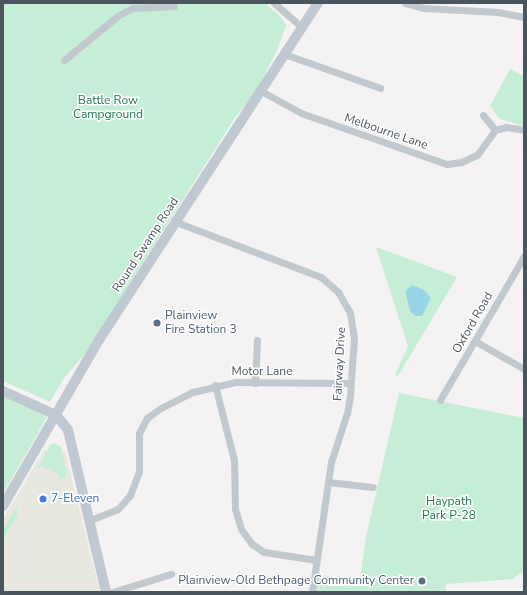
<!DOCTYPE html>
<style>
body{margin:0}
#map{position:relative;width:527px;height:595px;overflow:hidden;background:#f4f2f2;font-family:"Nunito Sans",sans-serif}
div>[style]{position:absolute}
[style*='--x']{left:calc(var(--x)*1px);top:calc(var(--y)*1px);width:calc(var(--w)*1px);rotate:calc(var(--a)*1deg)}
.commercial>*{inset:0;background:#e9e8e0}
.green>*{inset:0;background:#c6edd5}
.water>*{inset:0;background:#97d4e6}
.street>*{height:7px;margin:-3.5px;padding:0 3.5px;transform-origin:3.5px;border-radius:3.5px;background:#c1c9cf}
.secondary>*{height:10px;margin:-5px;padding:0 5px;transform-origin:5px;border-radius:5px;background:#c0c8d1}
.dots>*{width:11px;height:11px;translate:-50% -50%;box-sizing:border-box;border:2px solid #fff;border-radius:50%}
span{translate:-50% -50%;white-space:nowrap;text-align:center;line-height:1.15;-webkit-text-stroke:3px #fff;paint-order:stroke}
.park-label{font-size:12px;color:#207b4f}
.street-label{font-size:12px;color:#4b555e}
.service-label{font-size:12px;color:#4e5e75}
.left{translate:0 -50%;text-align:left}
.right{translate:-100% -50%;text-align:right}
.shop-label{font-size:12px;color:#366cbe}
.frame{position:absolute;inset:0;border:4px solid #4b555e;pointer-events:none}
</style>
<div id="map">
<div class="commercial">
<div style="clip-path:polygon(44px 450px,65px 451px,100px 592px,3px 592px,3px 519px)"></div>
</div>
<div class="green">
<div style="clip-path:polygon(3px 3px,265px 3px,281px 17px,286px 25px,278px 48px,253px 97px,236px 116px,84px 355px,64px 378px,50px 402px,3px 381px)"></div>
<div style="clip-path:polygon(510px 69px,524px 76px,524px 126px,500px 119px,490px 106px)"></div>
<div style="clip-path:polygon(376px 247px,457px 277px,398px 376px,395px 375px,408px 346px)"></div>
<div style="clip-path:polygon(399px 393px,524px 418px,524px 571px,512px 579px,446px 584px,446px 592px,316px 592px,318px 575px,360px 580px,366px 537px)"></div>
<div style="clip-path:polygon(3px 395px,47px 417px,3px 494px)"></div>
<div style="clip-path:polygon(54px 443px,61px 447px,67px 476px,58px 481px,59px 475px,42px 466px,37px 470px,50px 445px)"></div>
<div style="clip-path:polygon(17px 507px,17px 516px,3px 540px,3px 529px)"></div>
</div>
<div class="water">
<div style="clip-path:polygon(412px 285px,424px 290px,431px 298px,422px 316px,415px 316px,410px 311px,405px 291px)"></div>
</div>
<div class="street">
<div style="--x:274;--y:3;--w:38;--a:41"></div>
<div style="--x:405;--y:3;--w:20;--a:15"></div>
<div style="--x:424;--y:8;--w:74;--a:3.1"></div>
<div style="--x:498;--y:12;--w:26;--a:11"></div>
<div style="--x:287;--y:55;--w:99;--a:19.5"></div>
<div style="--x:64;--y:60;--w:71;--a:-39.3"></div>
<div style="--x:119;--y:15;--w:16;--a:-27"></div>
<div style="--x:133;--y:8;--w:41;--a:-2.8"></div>
<div style="--x:263;--y:92;--w:43;--a:28.9"></div>
<div style="--x:301;--y:113;--w:155;--a:19.3"></div>
<div style="--x:447;--y:164;--w:14;--a:-8"></div>
<div style="--x:461;--y:162;--w:17;--a:-24"></div>
<div style="--x:477;--y:155;--w:31;--a:-54"></div>
<div style="--x:483;--y:115;--w:19;--a:51"></div>
<div style="--x:495;--y:130;--w:11;--a:-15"></div>
<div style="--x:506;--y:127;--w:18;--a:9"></div>
<div style="--x:176;--y:222;--w:155;--a:20.8"></div>
<div style="--x:321;--y:277;--w:23;--a:41"></div>
<div style="--x:338;--y:292;--w:24;--a:60"></div>
<div style="--x:350;--y:313;--w:25;--a:81"></div>
<div style="--x:354;--y:338;--w:57;--a:94"></div>
<div style="--x:350;--y:395;--w:18;--a:99"></div>
<div style="--x:347;--y:413;--w:52;--a:108.1"></div>
<div style="--x:331;--y:462;--w:131;--a:98.3"></div>
<div style="--x:475;--y:341;--w:56;--a:29.7"></div>
<div style="--x:255;--y:383;--w:43;--a:-87.3"></div>
<div style="--x:215;--y:385;--w:77;--a:75.8"></div>
<div style="--x:234;--y:460;--w:49;--a:88.8"></div>
<div style="--x:235;--y:509;--w:21;--a:73"></div>
<div style="--x:241;--y:529;--w:19;--a:54"></div>
<div style="--x:252;--y:544;--w:14;--a:34"></div>
<div style="--x:264;--y:552;--w:53;--a:8.7"></div>
<div style="--x:440;--y:400;--w:167;--a:-59.7"></div>
<div style="--x:328;--y:482;--w:45;--a:6.3"></div>
<div style="--x:88;--y:521;--w:32;--a:-22"></div>
<div style="--x:118;--y:509;--w:18;--a:-49"></div>
<div style="--x:130;--y:495;--w:25;--a:-69"></div>
<div style="--x:139;--y:472;--w:39;--a:-90"></div>
<div style="--x:139;--y:433;--w:17;--a:-62"></div>
<div style="--x:147;--y:418;--w:17;--a:-36"></div>
<div style="--x:161;--y:408;--w:36;--a:-27"></div>
<div style="--x:193;--y:392;--w:43;--a:-13.4"></div>
<div style="--x:235;--y:382;--w:115;--a:0.5"></div>
<div style="--x:112;--y:592;--w:62;--a:-17"></div>
</div>
<div class="secondary">
<div style="--x:3;--y:391;--w:58;--a:24.4"></div>
<div style="--x:56;--y:415;--w:19;--a:51"></div>
<div style="--x:68;--y:430;--w:166;--a:76.8"></div>
<div style="--x:3;--y:506;--w:192;--a:-60"></div>
<div style="--x:99;--y:340;--w:402;--a:-57"></div>
</div>
<div class="dots">
<div style="left:157px;top:323px;background:#5c6f8a"></div>
<div style="left:43px;top:499px;background:#3f7fe0"></div>
<div style="left:422px;top:581px;background:#5c6f8a"></div>
</div>
<div class="park-label">
<span style="left:108px;top:108px">Battle Row<br>Campground</span>
<span style="left:449px;top:509px">Haypath<br>Park P-28</span>
</div>
<div class="street-label">
<span style="left:386px;top:132px;rotate:19deg">Melbourne Lane</span>
<span style="left:146px;top:245px;rotate:-57deg">Round Swamp Road</span>
<span style="left:473px;top:323px;rotate:-60deg">Oxford Road</span>
<span style="left:340px;top:364px;rotate:-87deg">Fairway Drive</span>
<span style="left:262px;top:372px">Motor Lane</span>
</div>
<div class="service-label">
<span class="left" style="left:165px;top:323px">Plainview<br>Fire Station 3</span>
<span class="right" style="left:414px;top:581px">Plainview-Old Bethpage Community Center</span>
</div>
<div class="shop-label">
<span class="left" style="left:51px;top:499px">7-Eleven</span>
</div>
<div class="frame"></div>
</div>
